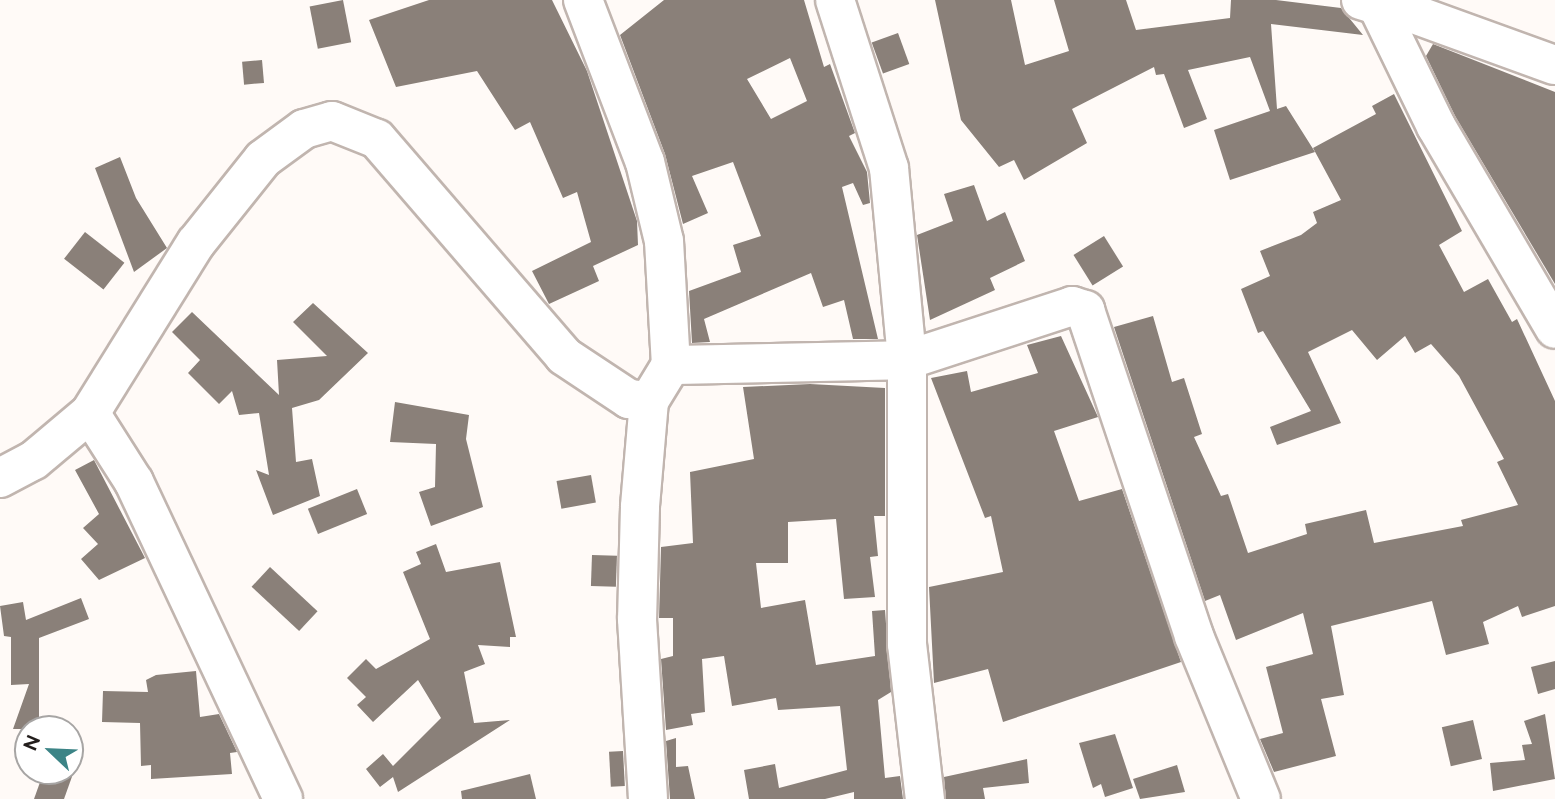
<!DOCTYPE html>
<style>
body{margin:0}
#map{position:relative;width:1555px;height:799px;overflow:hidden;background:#fffaf7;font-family:Raleway,sans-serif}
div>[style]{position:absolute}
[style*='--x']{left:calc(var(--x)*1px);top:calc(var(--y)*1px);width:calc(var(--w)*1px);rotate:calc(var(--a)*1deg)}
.building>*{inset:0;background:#8a8079;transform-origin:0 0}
.roads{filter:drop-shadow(2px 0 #c1b5af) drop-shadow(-2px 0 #c1b5af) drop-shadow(0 2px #c1b5af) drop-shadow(0 -2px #c1b5af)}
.minor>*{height:38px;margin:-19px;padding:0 19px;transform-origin:19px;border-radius:19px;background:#fff}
span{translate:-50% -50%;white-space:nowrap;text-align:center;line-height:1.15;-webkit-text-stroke:6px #fff;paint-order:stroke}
.north{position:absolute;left:14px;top:715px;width:70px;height:70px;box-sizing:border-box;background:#fff;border:2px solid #a7a5a4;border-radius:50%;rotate:293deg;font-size:19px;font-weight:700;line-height:28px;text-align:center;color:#231e1c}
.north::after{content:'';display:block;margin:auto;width:24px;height:32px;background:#3c8486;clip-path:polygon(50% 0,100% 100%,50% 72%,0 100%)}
</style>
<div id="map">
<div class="building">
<div style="left:343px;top:0;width:43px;height:34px;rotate:79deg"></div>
<div style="clip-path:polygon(429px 0,552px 0,587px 71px,637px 221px,638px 245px,593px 266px,599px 281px,549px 304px,532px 271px,591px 242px,577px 192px,563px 198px,530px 122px,515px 130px,477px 71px,396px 87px,369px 20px)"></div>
<div style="clip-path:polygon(evenodd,664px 0,804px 0,824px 67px,830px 64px,855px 133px,849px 136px,867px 172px,870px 203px,863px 205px,853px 183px,842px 187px,878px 339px,853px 339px,844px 300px,823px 307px,811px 273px,704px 319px,710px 342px,692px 343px,689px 291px,741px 272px,733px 245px,761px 236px,733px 162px,692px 176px,708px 213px,683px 224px,665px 154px,620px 35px,664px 0,790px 58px,807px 101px,771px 119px,747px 79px,790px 58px)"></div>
<div style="clip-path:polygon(935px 0,1011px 0,1025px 65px,1069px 51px,1054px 0,1126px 0,1136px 30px,1230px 18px,1231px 0,1276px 0,1341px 8px,1363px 35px,1271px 24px,1277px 109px,1286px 106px,1315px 152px,1230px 180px,1214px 130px,1270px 111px,1250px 57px,1188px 70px,1207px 119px,1184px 128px,1164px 74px,1156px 75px,1154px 67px,1072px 109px,1087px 143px,1024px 180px,1014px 160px,999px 167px,961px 120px)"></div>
<div style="left:898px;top:33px;width:33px;height:28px;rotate:70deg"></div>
<div style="clip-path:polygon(1433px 44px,1555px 92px,1555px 284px,1455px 116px,1426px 56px)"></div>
<div style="left:262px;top:60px;width:23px;height:20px;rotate:85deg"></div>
<div style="clip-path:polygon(1394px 94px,1462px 231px,1439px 245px,1464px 292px,1488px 279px,1512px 322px,1517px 319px,1555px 401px,1555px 606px,1522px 617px,1518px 606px,1483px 622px,1489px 644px,1446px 655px,1432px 601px,1331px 626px,1344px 695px,1321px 699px,1336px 756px,1274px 772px,1260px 739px,1283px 733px,1266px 667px,1313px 654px,1303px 613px,1236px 640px,1220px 595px,1205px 601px,1114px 327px,1153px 316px,1172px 382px,1184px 378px,1202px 434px,1194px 437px,1221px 496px,1228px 494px,1248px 553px,1307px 534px,1305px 524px,1366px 510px,1374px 543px,1463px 526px,1461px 520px,1518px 505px,1497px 462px,1504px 459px,1459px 376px,1431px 344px,1415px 353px,1405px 336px,1377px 360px,1352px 330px,1308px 352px,1341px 423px,1277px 445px,1270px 427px,1311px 411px,1263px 331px,1258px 333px,1241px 289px,1270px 276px,1260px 251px,1301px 235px,1317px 223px,1313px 212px,1341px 200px,1313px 148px,1376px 114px,1372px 106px)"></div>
<div style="clip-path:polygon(120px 157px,136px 198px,167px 248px,134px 272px,95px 168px)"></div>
<div style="clip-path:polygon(974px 185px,987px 221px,1005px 212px,1025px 261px,990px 278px,995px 290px,930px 320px,917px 235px,953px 221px,944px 194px)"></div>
<div style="left:85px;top:232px;width:50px;height:34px;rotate:38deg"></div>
<div style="left:1104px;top:236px;width:36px;height:36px;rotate:58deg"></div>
<div style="clip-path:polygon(313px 303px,368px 353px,319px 400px,292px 408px,296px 462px,312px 459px,320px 496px,273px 515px,256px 470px,269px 475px,259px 413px,239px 415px,232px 391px,219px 404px,188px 373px,200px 360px,172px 332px,192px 312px,279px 395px,277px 360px,327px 356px,293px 322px)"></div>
<div style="clip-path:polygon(1061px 336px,1098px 417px,1054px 431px,1079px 501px,1122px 489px,1181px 662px,1003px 722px,988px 669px,934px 683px,929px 587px,1003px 572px,991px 516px,985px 518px,931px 378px,967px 371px,971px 392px,1038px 373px,1027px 345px)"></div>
<div style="clip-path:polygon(810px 384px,885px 388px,885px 516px,874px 516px,878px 556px,870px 557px,875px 597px,844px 599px,836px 519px,788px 522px,788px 563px,756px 563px,761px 608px,805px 600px,816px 665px,875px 656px,872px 611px,885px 610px,891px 692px,878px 700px,885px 778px,900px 776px,903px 799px,854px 799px,854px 792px,825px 799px,749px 799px,744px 770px,775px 764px,779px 788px,847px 770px,840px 706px,778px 710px,776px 698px,732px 706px,724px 656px,702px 659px,705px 712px,691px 714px,693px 725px,666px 730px,661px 659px,673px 656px,673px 618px,659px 618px,661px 547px,693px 543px,690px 472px,754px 459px,743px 387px)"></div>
<div style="clip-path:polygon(395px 402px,469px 415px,466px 439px,483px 507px,431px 526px,419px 492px,435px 487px,436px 444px,390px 442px)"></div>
<div style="clip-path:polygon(94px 460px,145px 558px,99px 580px,81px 559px,98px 544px,83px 528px,99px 514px,75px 470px)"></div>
<div style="left:591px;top:475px;width:28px;height:35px;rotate:80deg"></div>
<div style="left:357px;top:489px;width:27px;height:53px;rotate:68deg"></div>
<div style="clip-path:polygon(436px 544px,446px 572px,500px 562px,516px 637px,510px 637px,510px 647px,478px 645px,485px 664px,464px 672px,474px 723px,510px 720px,398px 792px,393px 777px,380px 787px,366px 769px,383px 754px,393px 766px,441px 718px,418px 680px,373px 722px,357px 705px,366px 697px,347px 678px,366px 659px,376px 669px,430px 639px,403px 572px,421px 564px,416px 552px)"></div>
<div style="left:592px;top:555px;width:25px;height:31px;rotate:2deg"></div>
<div style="left:270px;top:567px;width:65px;height:27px;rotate:43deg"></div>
<div style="clip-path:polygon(81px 598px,89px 619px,39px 638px,39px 729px,13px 729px,29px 684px,11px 685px,11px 637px,4px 636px,0 606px,23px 602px,26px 620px)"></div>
<div style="clip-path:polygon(1555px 661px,1555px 689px,1538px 694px,1531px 667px)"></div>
<div style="clip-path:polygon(196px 671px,200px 717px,219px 714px,237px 752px,230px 753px,232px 774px,151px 779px,151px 765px,141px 766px,140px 723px,102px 722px,103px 691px,148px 692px,146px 680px,156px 675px)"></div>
<div style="clip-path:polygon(1545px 714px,1555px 779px,1493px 791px,1490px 763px,1525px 760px,1522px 745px,1532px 744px,1524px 721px)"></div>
<div style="left:1473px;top:720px;width:40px;height:32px;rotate:77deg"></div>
<div style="clip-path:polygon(1115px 734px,1133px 788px,1105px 797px,1101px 784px,1093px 788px,1079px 743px)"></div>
<div style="clip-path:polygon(676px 738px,676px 767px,688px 766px,695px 799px,670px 799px,666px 741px)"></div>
<div style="left:623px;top:751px;width:35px;height:14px;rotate:87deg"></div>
<div style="clip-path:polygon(1027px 759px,1029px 783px,983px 788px,985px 799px,946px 799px,944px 777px)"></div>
<div style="clip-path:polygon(1177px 765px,1185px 792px,1140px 799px,1133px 779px)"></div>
<div style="clip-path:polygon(44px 771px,74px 771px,64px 799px,34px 799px)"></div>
<div style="clip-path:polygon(530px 774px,536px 799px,462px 799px,461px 791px)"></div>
</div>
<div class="roads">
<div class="minor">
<div style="--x:583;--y:0;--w:173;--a:69.1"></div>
<div style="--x:645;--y:162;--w:81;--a:76.5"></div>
<div style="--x:664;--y:241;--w:124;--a:86.8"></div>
<div style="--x:671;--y:365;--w:42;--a:121.4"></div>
<div style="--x:649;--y:401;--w:106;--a:94.9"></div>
<div style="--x:640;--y:507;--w:112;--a:91.5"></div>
<div style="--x:637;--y:619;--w:180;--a:86.5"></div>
<div style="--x:835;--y:0;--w:176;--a:72.2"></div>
<div style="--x:889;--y:168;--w:193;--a:84.6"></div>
<div style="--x:907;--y:360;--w:284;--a:90"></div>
<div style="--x:907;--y:644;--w:156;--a:83.4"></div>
<div style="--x:1361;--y:0;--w:17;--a:17"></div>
<div style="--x:1377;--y:5;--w:135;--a:64"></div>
<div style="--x:1436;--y:126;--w:235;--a:59.6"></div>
<div style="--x:1375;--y:0;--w:191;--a:19.9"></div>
<div style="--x:671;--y:365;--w:236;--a:-1.2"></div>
<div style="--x:907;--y:360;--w:174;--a:-18.1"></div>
<div style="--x:1072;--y:306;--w:14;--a:17"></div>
<div style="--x:1085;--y:310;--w:344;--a:71.5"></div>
<div style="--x:1194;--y:636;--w:176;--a:67.7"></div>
<div style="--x:90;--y:413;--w:82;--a:57.5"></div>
<div style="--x:134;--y:482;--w:350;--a:64.8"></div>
<div style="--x:0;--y:478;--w:38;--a:-28"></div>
<div style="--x:34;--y:460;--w:73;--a:-40"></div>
<div style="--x:90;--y:413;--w:200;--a:-58.1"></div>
<div style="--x:196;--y:243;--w:107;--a:-51.4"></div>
<div style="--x:263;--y:159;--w:51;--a:-36.2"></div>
<div style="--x:304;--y:129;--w:29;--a:-16"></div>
<div style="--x:332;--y:121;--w:48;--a:21.8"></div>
<div style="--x:377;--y:139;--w:286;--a:49.2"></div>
<div style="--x:564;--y:356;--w:78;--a:33.5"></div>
<div style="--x:629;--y:399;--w:20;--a:6"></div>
</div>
</div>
<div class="north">N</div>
</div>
